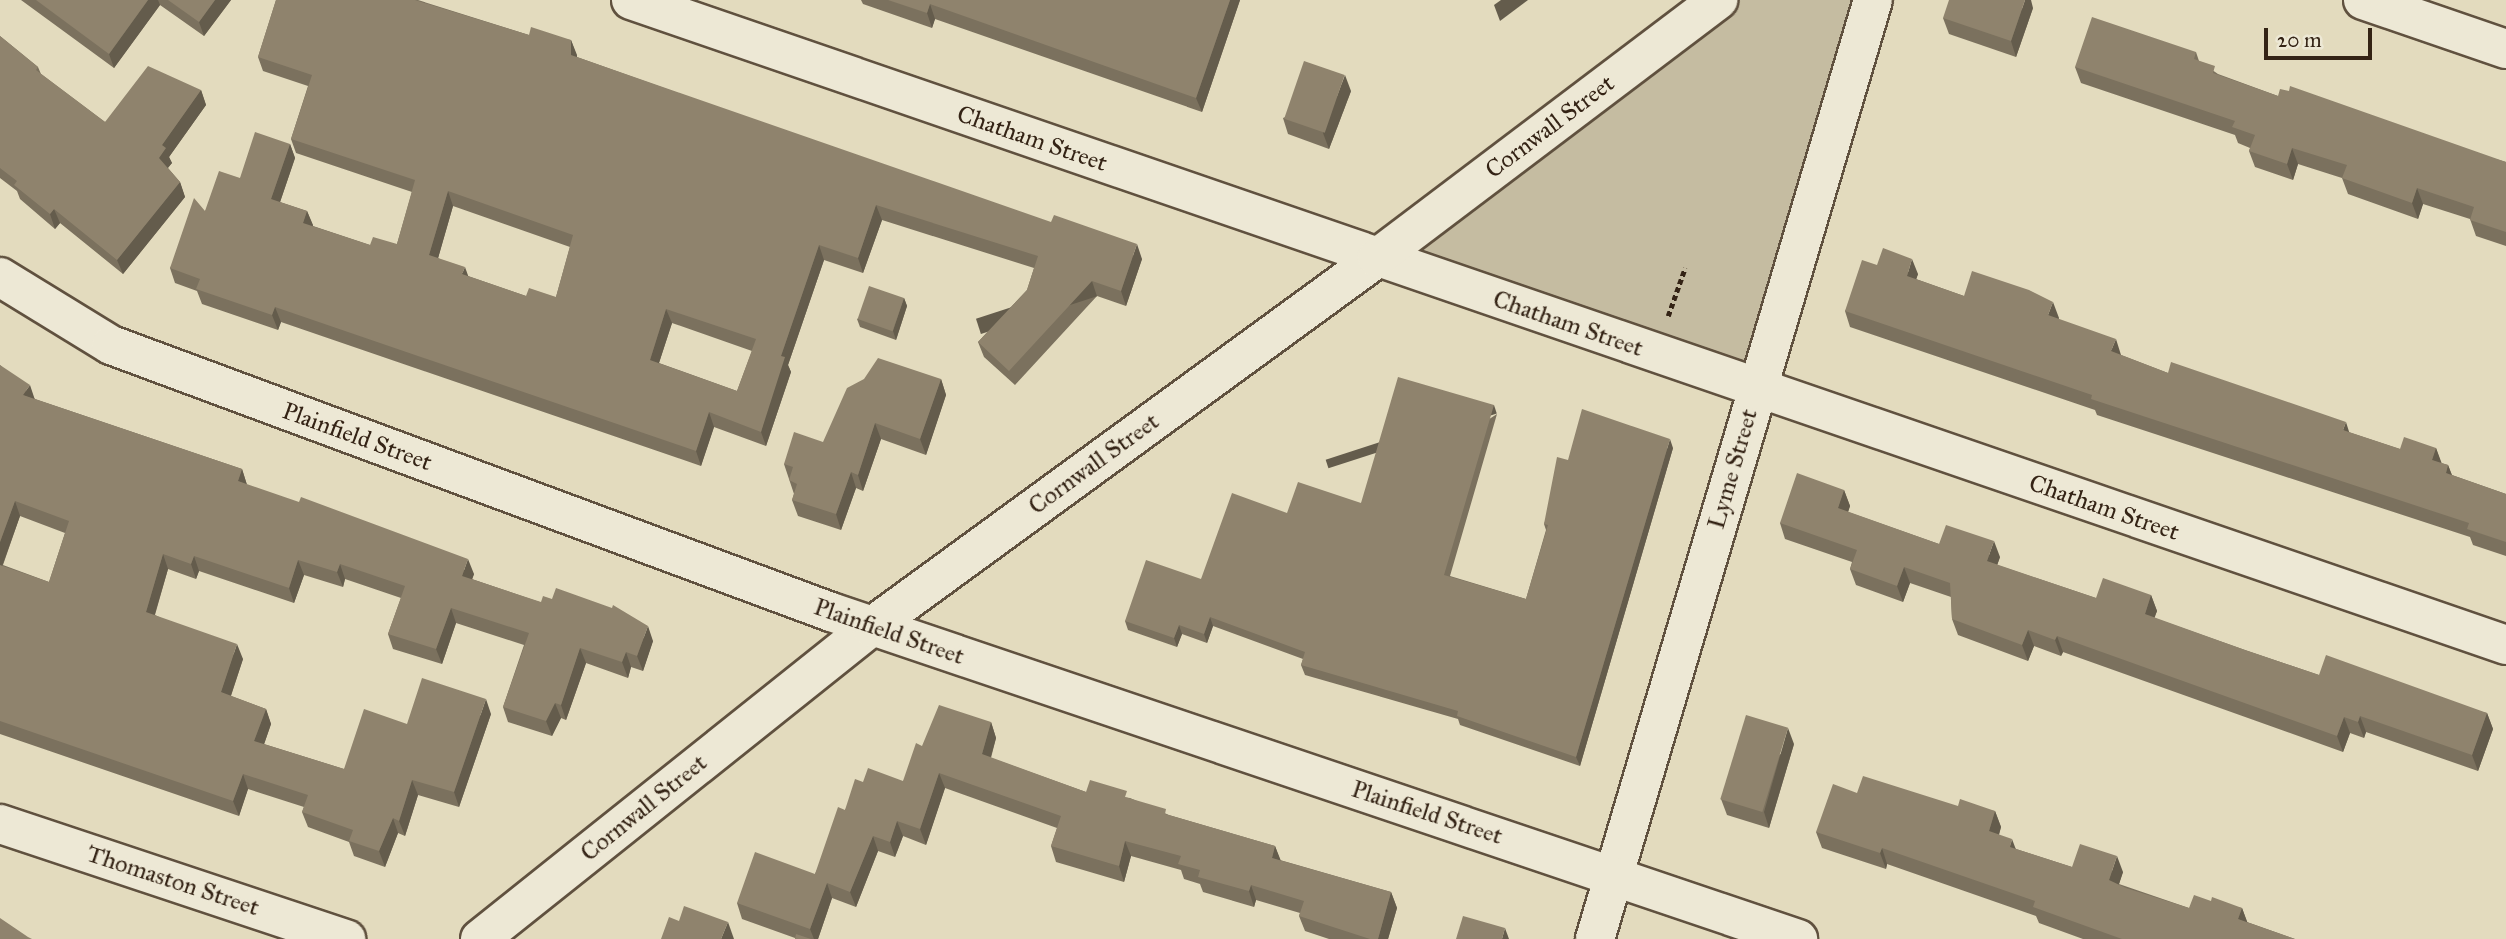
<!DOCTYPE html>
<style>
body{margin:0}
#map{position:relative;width:2506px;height:939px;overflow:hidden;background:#e3dbbe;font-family:"IM FELL Great Primer",serif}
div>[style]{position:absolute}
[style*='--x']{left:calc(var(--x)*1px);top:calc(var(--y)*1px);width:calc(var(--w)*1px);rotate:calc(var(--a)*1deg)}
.green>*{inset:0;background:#c5bca1}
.path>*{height:4.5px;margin-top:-2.25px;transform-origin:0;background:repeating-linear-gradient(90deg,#342315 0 5px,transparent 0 8.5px)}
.roads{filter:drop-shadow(2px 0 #60513f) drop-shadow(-2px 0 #60513f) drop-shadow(0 2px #60513f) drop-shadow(0 -2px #60513f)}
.street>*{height:38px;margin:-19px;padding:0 19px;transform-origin:19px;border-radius:19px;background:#ede8d5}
.secondary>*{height:38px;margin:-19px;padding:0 19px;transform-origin:19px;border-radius:19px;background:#ede8d5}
.wall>*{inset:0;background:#7b715e}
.shaded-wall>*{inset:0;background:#645c4c;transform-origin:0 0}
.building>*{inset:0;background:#8f836d;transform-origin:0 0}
span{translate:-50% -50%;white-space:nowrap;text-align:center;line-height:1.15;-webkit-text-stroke:5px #ede8d5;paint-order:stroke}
.street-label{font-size:24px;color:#342315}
.scale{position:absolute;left:2264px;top:28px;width:108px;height:32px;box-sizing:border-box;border:4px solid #342315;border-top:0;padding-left:9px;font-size:21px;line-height:24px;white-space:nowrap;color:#342315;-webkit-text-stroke:5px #ede8d5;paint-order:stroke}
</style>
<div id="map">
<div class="green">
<div style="clip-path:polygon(1718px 0,1873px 0,1756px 389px,1377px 258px)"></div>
</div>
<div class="path">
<div style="--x:1668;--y:316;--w:51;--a:-70.5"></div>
</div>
<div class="roads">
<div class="street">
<div style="--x:631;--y:0;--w:1983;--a:18.98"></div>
<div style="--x:2363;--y:0;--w:151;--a:18.9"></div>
<div style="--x:0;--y:824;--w:365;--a:18.4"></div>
<div style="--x:1595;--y:939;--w:979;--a:-73.51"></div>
</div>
<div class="secondary">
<div style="--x:0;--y:277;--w:130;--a:31.5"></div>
<div style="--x:111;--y:345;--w:768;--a:20.35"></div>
<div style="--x:831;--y:612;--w:1021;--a:18.68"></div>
<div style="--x:480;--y:939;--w:500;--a:-38.59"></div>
<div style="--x:871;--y:627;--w:626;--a:-36.1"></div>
<div style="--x:1377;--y:258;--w:428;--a:-37.1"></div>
</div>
</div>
<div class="wall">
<div style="clip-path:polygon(21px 0,231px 0,204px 36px,160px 5px,114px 68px)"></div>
<div style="clip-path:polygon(evenodd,276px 0,418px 0,529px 35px,571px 40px,577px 57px,1142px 259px,1126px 306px,1097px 296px,1015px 385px,984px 357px,978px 342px,1027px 290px,1034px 268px,882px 220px,863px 273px,824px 260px,788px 365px,791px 372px,766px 446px,714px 427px,701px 466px,281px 322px,278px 330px,202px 304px,197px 291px,175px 283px,170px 268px,205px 211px,240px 178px,290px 144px,295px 158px,280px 202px,307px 211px,313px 226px,370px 245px,397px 244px,412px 192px,296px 153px,291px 139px,308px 86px,263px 71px,258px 57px,276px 0,453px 206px,570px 247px,556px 297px,526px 296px,468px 276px,438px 258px,453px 206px,276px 0,672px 323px,752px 351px,737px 391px,659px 363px,672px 323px)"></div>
<div style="clip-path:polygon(861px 0,1240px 0,1202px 112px,935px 19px,932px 28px,863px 4px)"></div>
<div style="clip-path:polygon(2033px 8px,2016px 57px,1949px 34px,1943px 18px)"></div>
<div style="clip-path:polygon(0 36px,38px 67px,41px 74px,105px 122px,201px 90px,206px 105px,169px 157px,172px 163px,168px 168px,180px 182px,185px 197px,123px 274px,60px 223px,55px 229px,20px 199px,17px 191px,0 178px)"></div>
<div style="clip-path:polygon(2196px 52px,2199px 61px,2218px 74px,2278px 96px,2506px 162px,2506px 246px,2476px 236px,2470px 219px,2423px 204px,2418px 219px,2348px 194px,2342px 178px,2298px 164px,2293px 180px,2255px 167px,2249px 151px,2250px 148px,2238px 143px,2235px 135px,2081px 83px,2075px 67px)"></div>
<div style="clip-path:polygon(1351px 91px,1329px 149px,1288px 134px,1283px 118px)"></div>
<div style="clip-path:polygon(1877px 265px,1918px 274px,1916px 279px,1964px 296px,2059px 318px,2058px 319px,2121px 355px,2168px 373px,2400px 449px,2436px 448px,2441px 463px,2448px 465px,2452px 475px,2506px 494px,2506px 556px,2473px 545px,2470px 537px,2097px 415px,2095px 410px,1850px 327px,1845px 311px)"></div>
<div style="clip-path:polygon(904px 298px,907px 306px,896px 340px,860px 327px,857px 319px)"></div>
<div style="clip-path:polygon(evenodd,0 365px,35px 399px,242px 469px,247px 485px,474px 574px,472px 579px,653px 641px,643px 671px,631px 667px,628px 678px,586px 663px,566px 720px,561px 718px,552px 736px,508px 722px,503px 707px,524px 645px,456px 623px,442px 664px,393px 649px,388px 634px,401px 598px,345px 579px,343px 587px,304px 575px,294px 603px,199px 571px,196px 579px,168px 569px,155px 615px,243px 659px,231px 696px,266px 709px,271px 724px,264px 744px,344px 769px,407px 724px,491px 714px,459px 807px,418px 795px,405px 836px,398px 833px,385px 867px,354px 856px,349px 842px,308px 827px,302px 812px,304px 807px,248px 789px,239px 816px,0 734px,0 365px,20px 516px,65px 533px,49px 582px,3px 565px,20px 516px)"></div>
<div style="clip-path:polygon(941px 379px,946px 395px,926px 455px,881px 439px,863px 491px,856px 488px,841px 530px,798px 516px,792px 500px,794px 494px,784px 464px)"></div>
<div style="clip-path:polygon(1497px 414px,1450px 576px,1526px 599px,1546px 530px,1544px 524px,1568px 460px,1673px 448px,1580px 766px,1460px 725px,1458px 719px,1305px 675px,1301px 665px,1303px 659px,1213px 626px,1207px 643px,1182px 634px,1177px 647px,1128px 630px,1125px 621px,1201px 579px,1361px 503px)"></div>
<div style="clip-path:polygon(1844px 490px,1850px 506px,1848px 512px,1939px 544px,2000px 557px,1997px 565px,2096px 598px,2151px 595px,2157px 611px,2154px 618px,2245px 650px,2319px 675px,2487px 713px,2493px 729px,2478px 771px,2366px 732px,2364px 738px,2350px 733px,2343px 752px,2063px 652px,2061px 656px,2034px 646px,2028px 661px,1958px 635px,1952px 619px,1951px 597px,1910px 583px,1903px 602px,1856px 585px,1850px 569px,1852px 562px,1785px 539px,1780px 523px)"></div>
<div style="clip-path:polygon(991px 722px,996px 738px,991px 758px,1086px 792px,1130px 798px,1169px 815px,1275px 846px,1280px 860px,1391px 892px,1397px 908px,1388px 939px,1329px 939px,1305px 931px,1299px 916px,1300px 913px,1256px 900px,1254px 907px,1203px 892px,1200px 884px,1184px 879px,1181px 870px,1131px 856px,1124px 882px,1056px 862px,1051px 846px,1057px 828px,945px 788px,926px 845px,903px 836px,895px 857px,878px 851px,856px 907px,832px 898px,818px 939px,795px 939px,795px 938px,742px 919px,737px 903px,815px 874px,845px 810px,863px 782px,903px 781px)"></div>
<div style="clip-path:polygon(1794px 744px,1769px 828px,1727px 815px,1721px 799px)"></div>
<div style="clip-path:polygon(1958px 806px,1995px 811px,2001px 827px,1999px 835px,2016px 849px,2072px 867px,2123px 872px,2119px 884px,2189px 908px,2211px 901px,2242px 908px,2247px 922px,2295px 939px,2083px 939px,2039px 923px,2036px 916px,1887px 864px,1886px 869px,1822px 848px,1816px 832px)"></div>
</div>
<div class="shaded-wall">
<div style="clip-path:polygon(148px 0,158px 0,160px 5px,114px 68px,109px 54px)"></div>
<div style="clip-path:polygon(215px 0,231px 0,204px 36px,199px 22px)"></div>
<div style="clip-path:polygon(1230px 0,1240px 0,1202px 112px,1196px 98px)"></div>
<div style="clip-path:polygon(1501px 0,1528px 0,1500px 21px,1494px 5px)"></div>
<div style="clip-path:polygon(2025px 0,2031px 0,2033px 8px,2016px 57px,2011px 41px)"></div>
<div style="clip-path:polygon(930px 4px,935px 19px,932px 28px,927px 13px)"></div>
<div style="clip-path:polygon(571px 40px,577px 55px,576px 69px,571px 55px)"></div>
<div style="clip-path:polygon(1345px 75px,1351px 91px,1329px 149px,1323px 133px)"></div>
<div style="clip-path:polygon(201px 90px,206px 105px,169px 157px,172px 163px,164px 172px,159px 158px,162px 145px)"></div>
<div style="clip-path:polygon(290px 144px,295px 158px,276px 214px,271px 199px)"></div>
<div style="clip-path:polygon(2292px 148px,2298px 164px,2293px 180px,2287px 164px)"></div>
<div style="clip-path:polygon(180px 182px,185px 197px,123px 274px,117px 260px)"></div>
<div style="clip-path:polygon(2417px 188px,2423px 204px,2418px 219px,2412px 203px)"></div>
<div style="clip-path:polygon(448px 191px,453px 206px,435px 269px,429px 255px)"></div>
<div style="clip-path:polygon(876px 205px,882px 220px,863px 273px,858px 258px)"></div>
<div style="clip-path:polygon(54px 209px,60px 223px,55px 229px,50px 214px)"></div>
<div style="clip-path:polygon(307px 211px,313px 225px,308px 238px,303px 223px)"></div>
<div style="clip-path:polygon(1137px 244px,1142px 259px,1126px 306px,1121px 291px)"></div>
<div style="clip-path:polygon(819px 245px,824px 260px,788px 365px,791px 372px,766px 446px,761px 432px,781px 356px)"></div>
<div style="clip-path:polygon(1912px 259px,1918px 274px,1912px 292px,1907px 276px)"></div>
<div style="clip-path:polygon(465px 267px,470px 281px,462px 274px)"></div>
<div style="left:1092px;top:281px;width:16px;height:122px;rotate:72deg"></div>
<div style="clip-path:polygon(904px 298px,907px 306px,896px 340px,893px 331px)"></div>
<div style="clip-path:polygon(2053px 302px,2059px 318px,2054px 331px,2048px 315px)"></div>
<div style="clip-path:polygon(275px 307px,281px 322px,278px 330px,272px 315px)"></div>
<div style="clip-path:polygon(666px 309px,672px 323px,655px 375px,650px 360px)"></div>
<div style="clip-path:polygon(2116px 339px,2121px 355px,2117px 367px,2111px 351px)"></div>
<div style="clip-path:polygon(941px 379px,946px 395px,926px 455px,920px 439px)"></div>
<div style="clip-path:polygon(30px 385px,35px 400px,23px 395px)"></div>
<div style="left:1494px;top:405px;width:9px;height:177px;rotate:72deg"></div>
<div style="clip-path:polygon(709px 412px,714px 427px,701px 466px,696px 451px)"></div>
<div style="clip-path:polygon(2346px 422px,2351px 438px,2343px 430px)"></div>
<div style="clip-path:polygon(875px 423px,881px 439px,863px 491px,858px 475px)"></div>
<div style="clip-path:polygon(1670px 439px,1673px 448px,1580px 766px,1576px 757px)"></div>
<div style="clip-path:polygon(2436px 448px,2442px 464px,2432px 460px)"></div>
<div style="clip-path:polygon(2448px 465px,2454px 481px,2446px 473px)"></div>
<div style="clip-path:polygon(242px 469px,247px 485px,238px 481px)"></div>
<div style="clip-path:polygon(851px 472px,856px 488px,841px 530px,836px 514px)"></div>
<div style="clip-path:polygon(1844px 490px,1850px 506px,1844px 524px,1838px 508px)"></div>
<div style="clip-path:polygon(15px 501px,20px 516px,0 572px,0 542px)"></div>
<div style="clip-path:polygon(1994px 541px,2000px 557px,1993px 577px,1987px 561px)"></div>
<div style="clip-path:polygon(163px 554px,168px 569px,151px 627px,146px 612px)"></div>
<div style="clip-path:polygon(194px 556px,199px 571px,196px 579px,191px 564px)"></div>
<div style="clip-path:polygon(468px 559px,474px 574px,468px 591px,462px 576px)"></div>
<div style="clip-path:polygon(298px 560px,304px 575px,294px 603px,289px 588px)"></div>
<div style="clip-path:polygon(340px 564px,345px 579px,343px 587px,337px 572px)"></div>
<div style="clip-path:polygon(1904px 567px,1910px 583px,1903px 602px,1897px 586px)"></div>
<div style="clip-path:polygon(2151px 595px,2157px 611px,2150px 630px,2145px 614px)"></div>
<div style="clip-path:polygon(451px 608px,456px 623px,442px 664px,436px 649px)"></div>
<div style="clip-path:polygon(1210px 617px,1213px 626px,1207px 643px,1204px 634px)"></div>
<div style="clip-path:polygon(1179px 625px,1182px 634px,1177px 647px,1174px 638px)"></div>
<div style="clip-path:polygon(648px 626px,653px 641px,643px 671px,637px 656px)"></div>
<div style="clip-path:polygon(2028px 630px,2034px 646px,2028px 661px,2022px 645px)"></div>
<div style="clip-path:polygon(2057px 636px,2063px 652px,2061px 656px,2055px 640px)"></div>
<div style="clip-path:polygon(237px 644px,243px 659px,227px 707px,221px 692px)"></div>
<div style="clip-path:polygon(580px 648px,586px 663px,566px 720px,561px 705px)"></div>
<div style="clip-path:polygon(626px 652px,631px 667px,628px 678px,622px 662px)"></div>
<div style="clip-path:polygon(486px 699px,491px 714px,459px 807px,454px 792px)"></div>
<div style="clip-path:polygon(555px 703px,561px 718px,552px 736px,546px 721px)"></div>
<div style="clip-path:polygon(266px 709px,271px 724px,260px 756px,254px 741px)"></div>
<div style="clip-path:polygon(2487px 713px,2493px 729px,2478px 771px,2472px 755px)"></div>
<div style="clip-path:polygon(2360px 716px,2366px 732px,2364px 738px,2358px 722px)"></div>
<div style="clip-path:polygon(2344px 717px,2350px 733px,2343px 752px,2337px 736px)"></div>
<div style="clip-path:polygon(991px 722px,996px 738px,987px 770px,982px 754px)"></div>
<div style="clip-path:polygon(1788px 728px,1794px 744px,1769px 828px,1764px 812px)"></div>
<div style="clip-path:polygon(939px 773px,945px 788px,926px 845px,920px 829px)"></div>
<div style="clip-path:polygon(243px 774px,248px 789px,239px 816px,233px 801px)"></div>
<div style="clip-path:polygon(412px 780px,418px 795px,405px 836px,399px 821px)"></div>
<div style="clip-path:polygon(1995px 811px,2001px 827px,1995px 847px,1989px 831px)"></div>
<div style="clip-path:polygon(393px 818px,398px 833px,385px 867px,379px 851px)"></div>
<div style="clip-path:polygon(897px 821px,903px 836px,895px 857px,890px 842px)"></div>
<div style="clip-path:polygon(873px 836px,878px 851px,856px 907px,850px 892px)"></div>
<div style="clip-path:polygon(2012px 839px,2018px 855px,2010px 847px)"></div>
<div style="clip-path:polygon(1125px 841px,1131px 856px,1124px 882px,1119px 866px)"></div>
<div style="clip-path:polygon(1275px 846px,1281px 861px,1272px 858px)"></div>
<div style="clip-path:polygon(1882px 848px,1887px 864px,1886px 869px,1880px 853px)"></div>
<div style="clip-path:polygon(2117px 856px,2123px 872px,2115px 896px,2109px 880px)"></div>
<div style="clip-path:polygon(827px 883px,832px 898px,818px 939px,814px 939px,810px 929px)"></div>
<div style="clip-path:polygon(1251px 885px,1256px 900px,1254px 907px,1249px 891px)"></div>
<div style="clip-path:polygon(1391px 892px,1397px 908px,1388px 939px,1378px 939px)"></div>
<div style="clip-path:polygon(2242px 908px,2248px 924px,2238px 919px)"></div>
<div style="clip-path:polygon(728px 922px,734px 939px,721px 939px)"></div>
<div style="clip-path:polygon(1505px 928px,1509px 939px,1502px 939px)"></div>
</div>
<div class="building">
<div style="clip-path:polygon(36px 0,148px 0,109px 54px)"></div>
<div style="clip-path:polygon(168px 0,215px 0,199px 22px)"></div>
<div style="clip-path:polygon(evenodd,276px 0,415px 0,529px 35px,531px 27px,571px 40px,571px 55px,1051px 222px,1054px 215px,1137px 244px,1121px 291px,1092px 281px,1009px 371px,978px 342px,1027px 290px,1038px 256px,876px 205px,858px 258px,819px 245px,781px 356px,785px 357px,761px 432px,709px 412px,696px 451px,275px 307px,272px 315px,196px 289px,200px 279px,170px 268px,194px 198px,205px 211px,219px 171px,240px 178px,255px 132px,290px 144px,271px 199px,307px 211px,303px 223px,370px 245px,373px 237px,397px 244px,415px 180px,291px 139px,312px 75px,258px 57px,276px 0,448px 191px,573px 235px,556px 297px,529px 288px,526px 296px,462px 274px,465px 267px,429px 255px,448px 191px,276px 0,666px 309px,756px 339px,737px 391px,650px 360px,666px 309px)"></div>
<div style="clip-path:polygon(888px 0,1230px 0,1196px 98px,930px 4px,927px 13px)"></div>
<div style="clip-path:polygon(1949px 0,2025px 0,2011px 41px,1943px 18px)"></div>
<div style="clip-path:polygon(2092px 17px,2196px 52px,2194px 59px,2215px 66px,2213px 73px,2278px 96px,2280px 89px,2289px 91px,2290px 86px,2506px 162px,2506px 232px,2470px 220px,2474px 207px,2417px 188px,2412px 203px,2342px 178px,2347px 165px,2292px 148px,2287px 164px,2249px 151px,2255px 135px,2232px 127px,2235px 121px,2075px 67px)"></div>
<div style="clip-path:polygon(0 36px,38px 67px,36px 70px,105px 122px,148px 66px,201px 90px,162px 145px,166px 148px,159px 158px,180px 182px,117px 260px,54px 209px,50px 214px,14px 185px,17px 181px,0 168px)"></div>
<div style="left:1304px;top:61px;width:43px;height:61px;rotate:19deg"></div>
<div style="clip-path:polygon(1883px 248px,1912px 259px,1907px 276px,1964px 296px,1972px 271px,2029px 290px,2053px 302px,2048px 315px,2116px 339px,2111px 351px,2168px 373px,2171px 362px,2346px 422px,2343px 430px,2400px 449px,2404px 437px,2436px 448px,2432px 460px,2448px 465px,2446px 473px,2506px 494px,2506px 542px,2467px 529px,2469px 523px,2091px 399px,2092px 395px,1845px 311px,1862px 260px,1877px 265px)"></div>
<div style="left:869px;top:286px;width:37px;height:35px;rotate:19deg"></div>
<div style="clip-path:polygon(878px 358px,941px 379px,920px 439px,875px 423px,858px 475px,851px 472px,836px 514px,792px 500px,797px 484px,789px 480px,793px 467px,784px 464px,794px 432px,823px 442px,847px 388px,864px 379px)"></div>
<div style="clip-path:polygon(0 365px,30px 385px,23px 395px,242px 469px,238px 481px,299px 502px,301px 497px,468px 559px,462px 576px,541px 602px,543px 596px,552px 599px,556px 588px,612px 608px,613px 605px,648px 626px,637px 656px,626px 652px,622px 662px,580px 648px,561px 705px,555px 703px,546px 721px,503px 707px,529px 633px,451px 608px,436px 649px,388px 634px,405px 586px,340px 564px,337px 572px,298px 560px,289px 588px,194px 556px,191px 564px,163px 554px,146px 612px,237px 644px,221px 692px,266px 709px,254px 741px,344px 769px,364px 709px,407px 724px,422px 678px,486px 699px,454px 792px,412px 780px,399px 821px,393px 818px,379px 851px,349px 841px,353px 830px,302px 812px,308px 795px,243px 774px,233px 801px,0 721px,0 565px,49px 582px,69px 521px,15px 501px,0 542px)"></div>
<div style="clip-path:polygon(1398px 377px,1494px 405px,1444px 575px,1526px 599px,1548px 525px,1544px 524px,1557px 457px,1568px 460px,1582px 409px,1670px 439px,1576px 757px,1457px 716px,1458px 711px,1301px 665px,1305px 652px,1210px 617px,1204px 634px,1179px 625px,1174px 638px,1125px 621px,1146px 560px,1201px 579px,1232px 493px,1287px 513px,1298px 482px,1361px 503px)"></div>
<div style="clip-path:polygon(1797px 473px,1844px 490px,1838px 508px,1939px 544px,1946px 525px,1994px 541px,1987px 561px,2096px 598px,2103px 578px,2151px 595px,2145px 614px,2245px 650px,2319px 675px,2326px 655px,2487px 713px,2472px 755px,2360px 716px,2358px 722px,2344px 717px,2337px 736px,2057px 636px,2055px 640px,2028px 630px,2022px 645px,1952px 619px,1950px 583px,1904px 567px,1897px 586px,1850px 569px,1857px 550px,1780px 523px)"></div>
<div style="clip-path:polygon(939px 705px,991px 722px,982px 754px,1086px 792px,1090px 780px,1127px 791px,1125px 797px,1166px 809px,1165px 814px,1275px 846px,1272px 858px,1391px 892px,1378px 939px,1370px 939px,1299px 916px,1304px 901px,1251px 885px,1249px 891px,1198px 877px,1200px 870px,1178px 864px,1181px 856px,1125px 841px,1119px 866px,1051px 846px,1061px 816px,939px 773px,920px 829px,897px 821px,890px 842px,873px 836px,850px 892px,827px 883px,810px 929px,737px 903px,755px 852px,815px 874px,838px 807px,845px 810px,855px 779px,863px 782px,868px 768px,903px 781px,916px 743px,922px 746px)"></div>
<div style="left:1746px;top:715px;width:44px;height:88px;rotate:17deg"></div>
<div style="clip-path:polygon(1863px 776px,1958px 806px,1960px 799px,1995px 811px,1989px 831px,2012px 839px,2010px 847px,2072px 867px,2080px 844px,2117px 856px,2109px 880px,2126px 888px,2189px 908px,2194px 895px,2211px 901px,2212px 897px,2242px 908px,2238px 919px,2295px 939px,2122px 939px,2033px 907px,2035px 901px,1882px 848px,1880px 853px,1816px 832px,1833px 784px,1857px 793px)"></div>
<div style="clip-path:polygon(684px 906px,728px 922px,721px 939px,661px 939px,669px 917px,679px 921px)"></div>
<div style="clip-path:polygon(1463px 916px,1505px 928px,1502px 939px,1456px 939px)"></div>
<div style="clip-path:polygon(0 918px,28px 937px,32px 939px,0 939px)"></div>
<div style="clip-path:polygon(796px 934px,811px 939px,795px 939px)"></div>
</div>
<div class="street-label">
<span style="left:1550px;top:127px;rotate:-37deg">Cornwall Street</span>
<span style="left:1032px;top:139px;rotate:19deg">Chatham Street</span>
<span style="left:1568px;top:324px;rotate:19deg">Chatham Street</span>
<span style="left:357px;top:437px;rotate:20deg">Plainfield Street</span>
<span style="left:1094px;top:464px;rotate:-36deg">Cornwall Street</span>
<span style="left:1733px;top:469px;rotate:-74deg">Lyme Street</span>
<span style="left:2104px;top:508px;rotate:19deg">Chatham Street</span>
<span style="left:889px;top:632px;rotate:19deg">Plainfield Street</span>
<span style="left:644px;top:808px;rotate:-39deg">Cornwall Street</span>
<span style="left:1427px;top:813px;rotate:18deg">Plainfield Street</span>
<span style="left:173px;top:881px;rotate:18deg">Thomaston Street</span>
</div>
<div class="scale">20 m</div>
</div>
